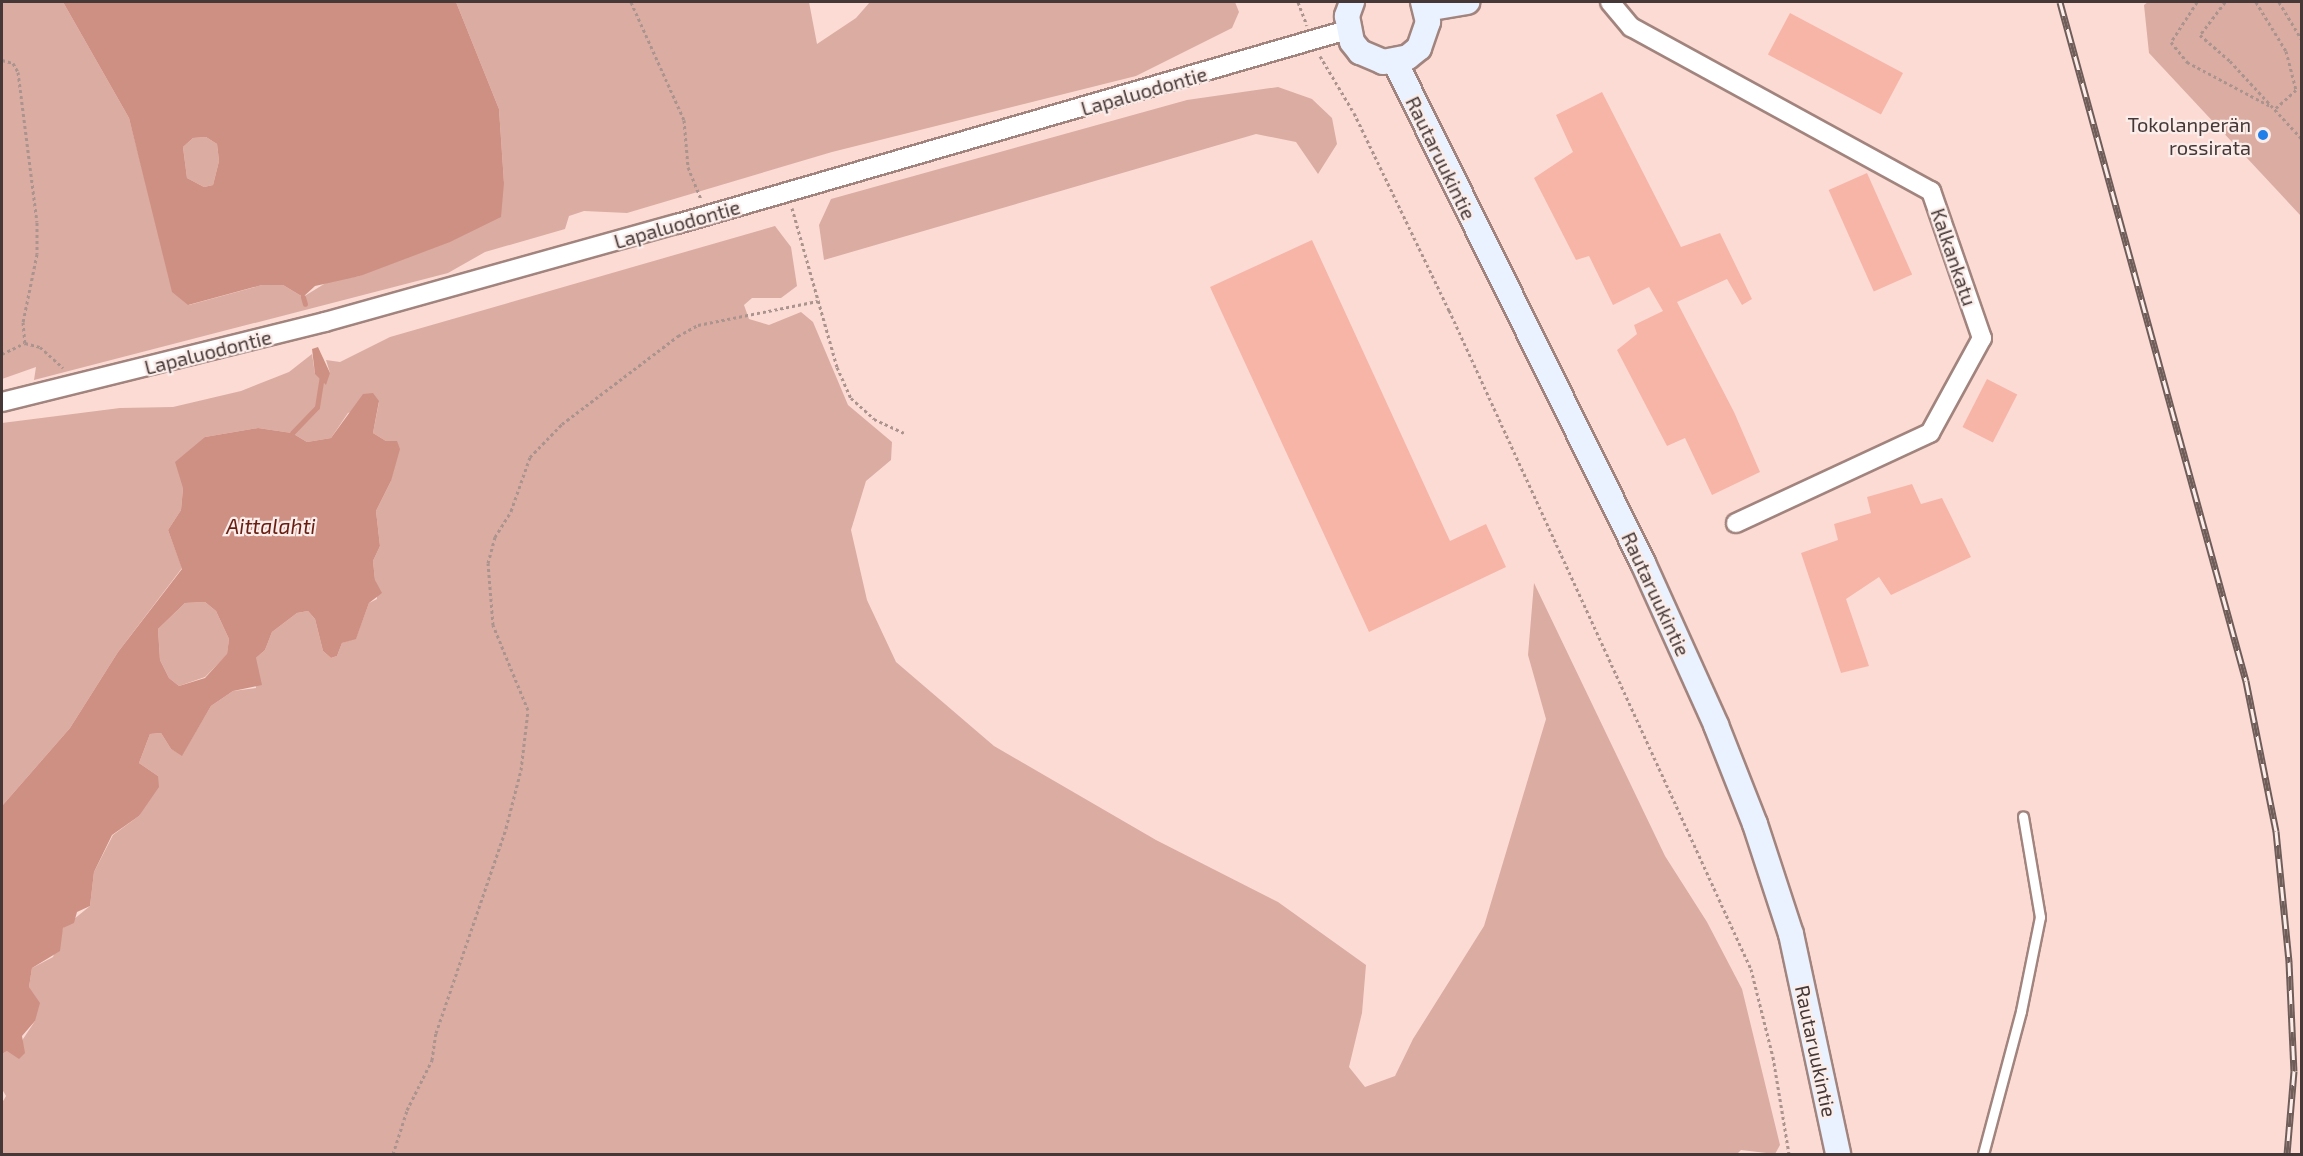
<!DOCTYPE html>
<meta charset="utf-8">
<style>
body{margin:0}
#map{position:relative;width:2303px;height:1156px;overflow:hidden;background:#fcdbd4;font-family:"Exo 2",sans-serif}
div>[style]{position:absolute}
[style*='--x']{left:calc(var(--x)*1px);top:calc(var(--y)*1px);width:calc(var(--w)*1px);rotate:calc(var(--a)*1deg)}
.green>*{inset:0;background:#dbaca2}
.water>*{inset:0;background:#cf9084}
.stream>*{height:5px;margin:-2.5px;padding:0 2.5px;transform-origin:2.5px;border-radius:2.5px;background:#cf9084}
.building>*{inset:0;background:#f7b5a8;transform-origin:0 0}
.path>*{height:3px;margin-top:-1.5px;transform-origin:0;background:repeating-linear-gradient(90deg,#ab938e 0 3px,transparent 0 6px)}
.roads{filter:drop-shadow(2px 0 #a2847e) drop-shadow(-2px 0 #a2847e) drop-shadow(0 2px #a2847e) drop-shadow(0 -2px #a2847e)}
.service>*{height:9px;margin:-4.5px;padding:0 4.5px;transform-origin:4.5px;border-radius:4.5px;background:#fff}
.minor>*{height:18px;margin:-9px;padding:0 9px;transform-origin:9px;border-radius:9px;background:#fff}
.secondary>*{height:24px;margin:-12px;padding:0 12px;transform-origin:12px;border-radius:12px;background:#e9f2fe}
.rail>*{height:7px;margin-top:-3.5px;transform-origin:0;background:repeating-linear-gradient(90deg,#fbedea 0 14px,#6f5d5a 0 28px);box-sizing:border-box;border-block:2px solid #6f5d5a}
.dots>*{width:16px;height:16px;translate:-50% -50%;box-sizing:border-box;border:3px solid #fbedea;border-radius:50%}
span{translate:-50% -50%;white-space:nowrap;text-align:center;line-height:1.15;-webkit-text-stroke:4.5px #fbedea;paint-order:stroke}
.street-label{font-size:20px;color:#453836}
.poi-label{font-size:20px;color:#453836}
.right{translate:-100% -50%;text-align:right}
.water-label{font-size:21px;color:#691e12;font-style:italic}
.frame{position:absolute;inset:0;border:3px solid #453836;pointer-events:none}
</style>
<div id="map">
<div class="green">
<div style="clip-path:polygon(2px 2px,63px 2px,129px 118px,150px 199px,189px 305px,262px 285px,283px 285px,303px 297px,329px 281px,360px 276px,504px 183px,499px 109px,456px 2px,809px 2px,817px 44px,856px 18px,870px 2px,1235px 2px,1239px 12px,1232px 28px,1136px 76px,832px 152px,627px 213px,584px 211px,569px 216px,565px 229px,485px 252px,448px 273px,34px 380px,36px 367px,2px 379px)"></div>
<div style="clip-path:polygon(2148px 2px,2301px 2px,2301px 216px,2149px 53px,2144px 5px)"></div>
<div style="clip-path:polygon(1278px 87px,1312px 99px,1332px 118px,1337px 144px,1318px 174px,1296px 142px,1256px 134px,824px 260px,819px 225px,831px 199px,1187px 100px)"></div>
<div style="clip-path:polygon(206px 137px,217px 144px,219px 161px,213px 185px,204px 187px,187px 178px,183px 147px,193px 138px)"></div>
<div style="clip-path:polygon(775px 226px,791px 247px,797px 286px,781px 298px,752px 298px,744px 305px,749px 319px,769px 325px,801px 312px,813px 322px,848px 405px,892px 442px,891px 460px,866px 481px,851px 530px,867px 600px,896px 662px,994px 746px,1156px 840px,1278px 902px,1366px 965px,1362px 1013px,1349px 1067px,1365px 1087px,1395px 1076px,1413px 1039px,1484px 926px,1546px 719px,1528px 655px,1534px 583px,1665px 856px,1707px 922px,1742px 989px,1780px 1145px,1775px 1154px,1741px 1150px,1737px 1154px,2px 1154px,2px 1103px,6px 1096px,2px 1089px,2px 1054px,21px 1042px,35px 1021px,29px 987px,32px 968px,53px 957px,63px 928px,90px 906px,94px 872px,113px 835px,139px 816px,158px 776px,139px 763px,150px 734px,161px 733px,171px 749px,182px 755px,211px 706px,233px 691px,256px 688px,256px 658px,265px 650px,272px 632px,297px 613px,308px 611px,315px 619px,323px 651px,331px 658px,337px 656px,342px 643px,356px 638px,369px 603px,377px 599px,373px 561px,380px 546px,376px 511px,391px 481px,386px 441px,373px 433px,379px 402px,348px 413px,331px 438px,307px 442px,292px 433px,258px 428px,205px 437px,183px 488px,181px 510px,168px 530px,182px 568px,118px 652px,70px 728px,2px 806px,2px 423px,120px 408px,173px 407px,241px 391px,289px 372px,312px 354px,315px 374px,330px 373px,326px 360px,340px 362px,390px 337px)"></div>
<div style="clip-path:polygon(205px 602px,216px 611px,229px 639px,227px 655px,205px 677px,179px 686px,169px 678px,160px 660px,158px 629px,185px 603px)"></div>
</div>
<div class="water">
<div style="clip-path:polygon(evenodd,63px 2px,456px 2px,499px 109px,504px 183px,501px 217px,450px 242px,360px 276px,315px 286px,303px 297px,283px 285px,262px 285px,188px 305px,172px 292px,129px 118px,63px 2px,206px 137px,217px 144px,219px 161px,213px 185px,204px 187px,187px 178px,183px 147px,193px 138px,206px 137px)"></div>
<div style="clip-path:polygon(318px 347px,330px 373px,326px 385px,315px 374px,312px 349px)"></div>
<div style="clip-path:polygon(evenodd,373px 393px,379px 401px,373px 433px,386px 441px,397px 441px,400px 449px,391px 481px,376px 511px,380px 546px,373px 561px,375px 580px,382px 593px,369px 603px,356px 639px,342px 643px,337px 656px,331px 658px,323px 651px,315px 619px,308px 611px,297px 613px,272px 632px,265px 650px,256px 658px,262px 685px,233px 691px,211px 706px,182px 756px,171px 749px,161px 733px,150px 734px,139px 763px,158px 776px,159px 787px,139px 816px,112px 835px,94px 872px,90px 906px,77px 912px,74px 923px,63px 928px,60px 951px,32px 968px,29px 987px,40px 1003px,35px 1021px,22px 1036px,25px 1053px,19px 1059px,7px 1051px,2px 1054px,2px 806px,70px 728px,118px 652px,182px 569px,168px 530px,181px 510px,183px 488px,175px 462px,205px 437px,258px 428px,292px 433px,307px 442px,331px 438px,363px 394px,373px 393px,205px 602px,216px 611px,229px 639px,227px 654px,205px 678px,179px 686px,169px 678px,160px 660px,158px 629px,185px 603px,205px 602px)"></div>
</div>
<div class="stream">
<div style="--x:303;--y:297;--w:7;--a:74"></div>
<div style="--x:292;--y:433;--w:36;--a:-46"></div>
<div style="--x:317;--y:407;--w:30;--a:-81"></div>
</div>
<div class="building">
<div style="left:1790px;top:13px;width:128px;height:47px;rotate:28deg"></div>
<div style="clip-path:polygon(1602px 92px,1681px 247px,1720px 233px,1752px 299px,1742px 305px,1727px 279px,1677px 302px,1734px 412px,1760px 472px,1712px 495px,1685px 438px,1667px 446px,1617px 350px,1637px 334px,1634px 325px,1663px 311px,1649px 287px,1613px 305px,1589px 256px,1576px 260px,1534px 178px,1573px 152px,1556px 115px)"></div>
<div style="left:1867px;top:173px;width:111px;height:42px;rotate:66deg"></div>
<div style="clip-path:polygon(1312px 240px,1450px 541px,1486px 524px,1506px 567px,1369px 632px,1210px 287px)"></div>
<div style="left:1987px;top:379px;width:34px;height:54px;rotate:27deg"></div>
<div style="clip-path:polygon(1912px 484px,1921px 504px,1942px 498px,1971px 557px,1891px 595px,1879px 577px,1846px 599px,1869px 666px,1841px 673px,1801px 553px,1838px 540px,1834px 524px,1871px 513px,1867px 497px)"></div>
</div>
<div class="path">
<div style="--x:631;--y:2;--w:129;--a:65.8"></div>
<div style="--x:684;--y:120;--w:47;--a:85.1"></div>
<div style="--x:688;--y:167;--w:35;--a:68"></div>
<div style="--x:1298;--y:2;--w:25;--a:69"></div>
<div style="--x:2197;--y:2;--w:48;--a:123"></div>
<div style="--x:2171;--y:42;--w:26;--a:51"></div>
<div style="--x:2187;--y:62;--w:94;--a:27.9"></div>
<div style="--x:2225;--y:2;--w:41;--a:127.1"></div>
<div style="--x:2200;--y:35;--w:40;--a:41"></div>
<div style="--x:2230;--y:61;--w:106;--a:47.3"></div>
<div style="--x:2256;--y:2;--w:57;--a:58.5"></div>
<div style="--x:2286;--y:51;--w:40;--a:75.6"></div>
<div style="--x:2296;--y:90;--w:28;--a:138"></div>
<div style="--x:2279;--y:2;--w:44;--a:58.8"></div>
<div style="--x:1320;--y:56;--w:66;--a:59.2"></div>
<div style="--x:1354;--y:113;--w:219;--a:64.3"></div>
<div style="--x:1449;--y:310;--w:725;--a:65.38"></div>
<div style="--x:1751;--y:969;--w:91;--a:76"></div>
<div style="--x:1773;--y:1057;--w:98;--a:80.6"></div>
<div style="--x:2;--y:60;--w:11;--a:15"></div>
<div style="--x:13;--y:63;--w:10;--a:61"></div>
<div style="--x:18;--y:72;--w:151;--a:82.8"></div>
<div style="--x:37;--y:222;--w:32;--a:90"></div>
<div style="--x:37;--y:254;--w:69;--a:101.6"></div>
<div style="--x:23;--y:322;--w:21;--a:85"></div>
<div style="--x:792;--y:208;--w:165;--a:74.2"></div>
<div style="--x:837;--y:367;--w:34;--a:66"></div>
<div style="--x:851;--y:398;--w:31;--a:42"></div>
<div style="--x:874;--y:419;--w:33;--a:25"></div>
<div style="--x:2;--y:354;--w:25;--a:-26"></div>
<div style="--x:25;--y:343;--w:16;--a:15"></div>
<div style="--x:40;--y:347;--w:31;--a:42"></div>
<div style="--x:393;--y:1154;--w:46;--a:-72.3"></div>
<div style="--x:407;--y:1110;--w:56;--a:-63.4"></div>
<div style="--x:432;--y:1060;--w:27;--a:-82"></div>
<div style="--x:436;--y:1033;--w:217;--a:-71.1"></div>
<div style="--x:506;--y:828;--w:60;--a:-75.5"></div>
<div style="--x:521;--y:770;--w:60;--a:-83.3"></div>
<div style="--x:528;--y:710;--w:92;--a:-112.4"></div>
<div style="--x:493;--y:625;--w:62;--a:-94.6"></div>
<div style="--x:488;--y:563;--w:27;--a:-75"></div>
<div style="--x:495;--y:537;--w:31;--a:-58"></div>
<div style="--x:511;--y:511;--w:57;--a:-70.6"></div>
<div style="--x:530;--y:457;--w:46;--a:-45.9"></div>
<div style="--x:562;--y:424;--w:146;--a:-37.2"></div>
<div style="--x:678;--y:336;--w:23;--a:-29"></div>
<div style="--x:698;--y:325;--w:122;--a:-11.3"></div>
</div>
<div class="roads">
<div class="service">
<div style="--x:1983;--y:1154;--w:148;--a:-75.1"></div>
<div style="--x:2021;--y:1011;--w:96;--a:-78.6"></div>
<div style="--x:2040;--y:917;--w:102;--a:-99.6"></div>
</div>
<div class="minor">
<div style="--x:1610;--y:2;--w:33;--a:50"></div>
<div style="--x:1631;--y:27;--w:342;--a:28.7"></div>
<div style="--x:1931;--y:191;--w:156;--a:70.9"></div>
<div style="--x:1982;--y:338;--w:108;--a:118.7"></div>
<div style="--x:1930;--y:433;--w:214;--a:155.1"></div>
<div style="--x:2;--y:402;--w:333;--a:-13.9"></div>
<div style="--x:325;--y:322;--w:365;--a:-15.6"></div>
<div style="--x:677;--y:224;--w:698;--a:-16.15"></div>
</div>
<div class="secondary">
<div style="--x:1352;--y:2;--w:15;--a:110"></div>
<div style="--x:1347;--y:16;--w:26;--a:79"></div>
<div style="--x:1352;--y:42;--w:13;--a:51"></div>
<div style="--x:1360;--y:52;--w:25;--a:23"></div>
<div style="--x:1383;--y:62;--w:25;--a:-11"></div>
<div style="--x:1408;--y:57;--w:14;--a:-39"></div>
<div style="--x:1419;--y:48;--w:28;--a:-71"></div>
<div style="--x:1428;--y:22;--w:21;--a:-104"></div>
<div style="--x:1426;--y:9;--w:42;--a:-9.7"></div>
<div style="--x:1395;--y:62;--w:559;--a:63.66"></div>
<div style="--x:1643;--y:563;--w:178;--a:65.7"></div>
<div style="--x:1716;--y:725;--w:106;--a:68.5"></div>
<div style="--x:1755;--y:824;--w:116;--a:71.9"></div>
<div style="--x:1791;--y:934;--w:225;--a:77.9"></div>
</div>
</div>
<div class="rail">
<div style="--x:2060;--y:2;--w:704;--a:74.68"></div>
<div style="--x:2246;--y:681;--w:153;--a:78.7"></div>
<div style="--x:2276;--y:831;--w:132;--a:84.3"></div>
<div style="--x:2289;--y:962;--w:109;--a:87.4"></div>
<div style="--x:2294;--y:1071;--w:83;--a:94.8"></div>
</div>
<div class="dots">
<div style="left:2263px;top:135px;background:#227ee8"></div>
</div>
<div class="street-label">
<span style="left:1144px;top:91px;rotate:-16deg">Lapaluodontie</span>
<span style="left:1441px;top:158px;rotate:64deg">Rautaruukintie</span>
<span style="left:677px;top:224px;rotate:-16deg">Lapaluodontie</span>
<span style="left:1954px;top:257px;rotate:71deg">Kalkankatu</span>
<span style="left:208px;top:352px;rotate:-14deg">Lapaluodontie</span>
<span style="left:1656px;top:594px;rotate:65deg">Rautaruukintie</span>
<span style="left:1816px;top:1051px;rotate:78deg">Rautaruukintie</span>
</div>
<div class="poi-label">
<span class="right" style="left:2251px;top:136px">Tokolanperän<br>rossirata</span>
</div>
<div class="water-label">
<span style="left:271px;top:526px">Aittalahti</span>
</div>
<div class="frame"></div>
</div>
